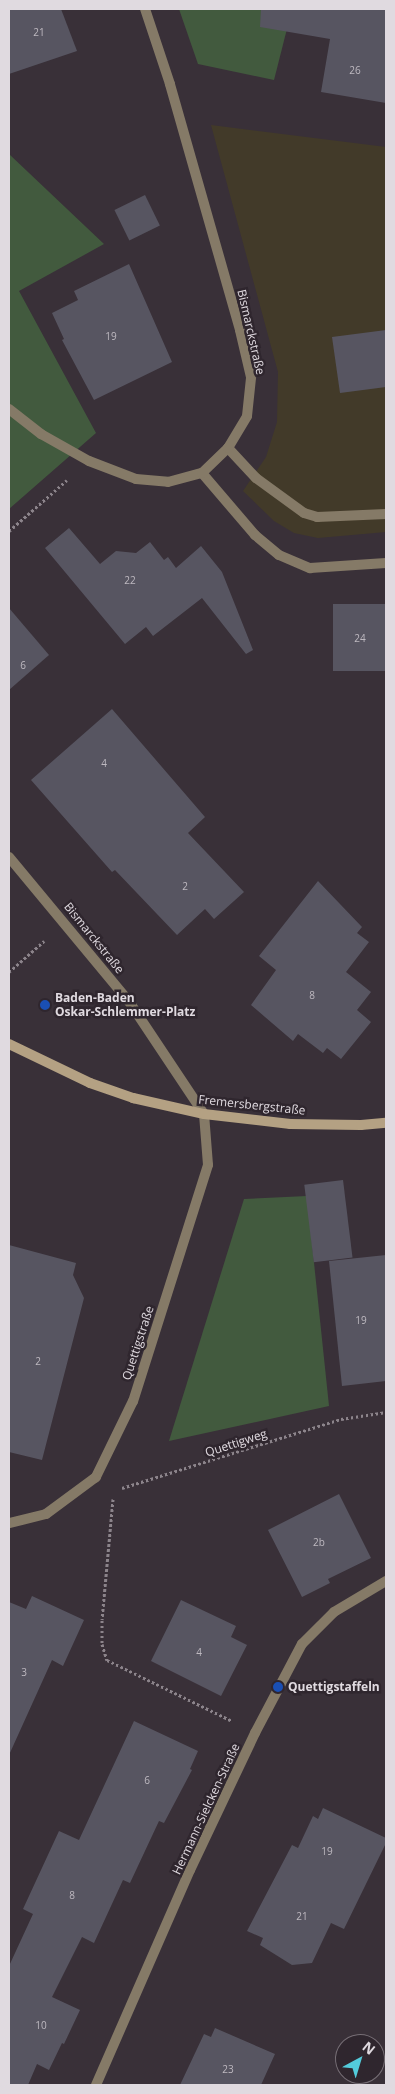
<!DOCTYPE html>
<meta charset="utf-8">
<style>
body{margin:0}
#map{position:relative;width:395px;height:2094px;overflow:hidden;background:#393038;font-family:"Open Sans",sans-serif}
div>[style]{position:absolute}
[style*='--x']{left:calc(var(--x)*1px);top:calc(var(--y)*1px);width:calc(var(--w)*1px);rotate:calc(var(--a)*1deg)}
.commercial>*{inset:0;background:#423a29}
.green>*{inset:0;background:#425a3e}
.building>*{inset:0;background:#575561;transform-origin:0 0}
.path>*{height:3px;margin-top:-1.5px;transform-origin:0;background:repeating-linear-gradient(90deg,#8c848b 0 2.5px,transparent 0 5px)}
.lane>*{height:10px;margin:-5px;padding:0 5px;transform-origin:5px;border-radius:5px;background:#857a67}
.street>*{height:10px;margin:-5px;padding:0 5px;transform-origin:5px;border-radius:5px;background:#857a67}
.secondary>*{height:10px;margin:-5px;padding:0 5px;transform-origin:5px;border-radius:5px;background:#b4a183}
.dots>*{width:14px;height:14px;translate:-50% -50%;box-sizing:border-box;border:2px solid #2f262e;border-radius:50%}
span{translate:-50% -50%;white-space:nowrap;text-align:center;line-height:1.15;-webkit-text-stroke:5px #2f262e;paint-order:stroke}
.number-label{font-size:10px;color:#beb9c0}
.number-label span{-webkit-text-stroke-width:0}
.street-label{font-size:12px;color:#e0dae0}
.poi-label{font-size:12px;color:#e0dae0;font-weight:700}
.left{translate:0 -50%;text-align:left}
.frame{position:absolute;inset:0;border:10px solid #e0dae0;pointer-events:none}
.north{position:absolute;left:335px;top:2034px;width:50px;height:50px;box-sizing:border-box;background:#2f262e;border:1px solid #766e75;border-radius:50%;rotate:39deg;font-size:14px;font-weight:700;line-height:20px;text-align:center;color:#e0dae0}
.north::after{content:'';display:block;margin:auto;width:18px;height:22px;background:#53cbdb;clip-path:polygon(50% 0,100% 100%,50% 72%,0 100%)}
</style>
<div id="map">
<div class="commercial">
<div style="clip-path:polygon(211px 125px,386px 147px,386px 532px,318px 538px,294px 533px,274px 521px,243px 491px,266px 457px,277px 422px,278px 372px)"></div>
</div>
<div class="green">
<div style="clip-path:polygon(179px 9px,292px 9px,274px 80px,198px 64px)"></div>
<div style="clip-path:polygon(9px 154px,104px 244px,19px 291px,96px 433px,9px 509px)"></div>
<div style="clip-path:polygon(307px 1196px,329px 1406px,169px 1441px,244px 1199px)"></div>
</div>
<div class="building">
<div style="clip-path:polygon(9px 9px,61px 9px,77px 51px,9px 74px)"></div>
<div style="clip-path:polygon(261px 9px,386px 9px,386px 103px,321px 92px,330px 39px,260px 27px)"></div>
<div style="left:145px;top:195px;width:34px;height:34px;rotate:64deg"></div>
<div style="clip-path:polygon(129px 264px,172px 362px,94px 400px,62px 340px,64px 339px,52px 313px,78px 300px,74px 291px)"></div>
<div style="clip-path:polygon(386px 330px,386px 387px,340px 393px,332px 337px)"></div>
<div style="clip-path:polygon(69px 528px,100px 564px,116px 551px,136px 553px,150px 542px,164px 560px,168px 557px,176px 568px,201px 546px,222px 572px,253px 650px,246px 654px,202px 598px,153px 636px,146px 627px,125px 644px,45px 548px)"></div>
<div style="left:386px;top:604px;width:67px;height:53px;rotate:90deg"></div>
<div style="clip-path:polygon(9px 608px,49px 655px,9px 690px)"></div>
<div style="clip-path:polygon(112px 709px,205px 817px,188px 833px,244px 892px,214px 919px,205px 909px,177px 935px,115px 870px,112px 872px,31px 780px)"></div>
<div style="clip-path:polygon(318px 881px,362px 927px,357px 933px,369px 942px,346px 972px,371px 992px,357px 1010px,371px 1022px,341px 1059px,327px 1048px,323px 1053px,298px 1034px,293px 1041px,251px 1005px,276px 970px,259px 956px)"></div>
<div style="left:343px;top:1180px;width:78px;height:39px;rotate:83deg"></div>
<div style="clip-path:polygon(9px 1245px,76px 1263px,73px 1275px,84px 1298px,42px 1460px,9px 1452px)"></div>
<div style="clip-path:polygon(386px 1255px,386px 1381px,342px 1386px,329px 1261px)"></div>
<div style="clip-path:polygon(339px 1494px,371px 1558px,328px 1579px,330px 1583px,302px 1597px,268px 1530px)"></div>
<div style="clip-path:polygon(32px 1596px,84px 1620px,63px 1666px,52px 1660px,9px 1755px,9px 1602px,26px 1609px)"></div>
<div style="clip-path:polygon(181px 1600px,236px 1626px,231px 1637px,247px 1645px,221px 1696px,151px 1661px)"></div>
<div style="clip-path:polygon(134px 1721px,198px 1751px,190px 1769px,192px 1770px,164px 1823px,159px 1821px,130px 1883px,123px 1880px,94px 1943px,82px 1937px,52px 1997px,80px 2010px,64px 2044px,62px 2043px,49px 2070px,37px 2064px,28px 2085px,9px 2085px,9px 1966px,33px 1914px,23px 1909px,59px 1831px,79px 1840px)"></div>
<div style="clip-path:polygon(323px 1808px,386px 1838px,386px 1843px,344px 1929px,331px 1923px,312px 1963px,292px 1965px,260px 1945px,263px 1938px,247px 1931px,292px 1845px,298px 1848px,313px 1816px,318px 1819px)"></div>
<div style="clip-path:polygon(215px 2028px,275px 2054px,261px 2085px,180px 2085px,204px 2034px,211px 2037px)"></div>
</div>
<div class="path">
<div style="--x:9;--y:531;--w:77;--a:-41.3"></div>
<div style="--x:9;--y:972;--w:47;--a:-41.5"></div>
<div style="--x:122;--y:1488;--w:230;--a:-17.5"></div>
<div style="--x:341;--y:1419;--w:46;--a:-8.8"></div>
<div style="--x:113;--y:1499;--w:121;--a:95.2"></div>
<div style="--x:102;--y:1620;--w:24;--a:90"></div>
<div style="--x:102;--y:1644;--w:17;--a:73"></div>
<div style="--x:107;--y:1660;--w:139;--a:26"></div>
</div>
<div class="lane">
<div style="--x:228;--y:448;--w:41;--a:47"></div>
<div style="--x:256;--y:478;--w:59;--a:36.1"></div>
<div style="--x:304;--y:513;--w:14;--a:17"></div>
<div style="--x:317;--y:517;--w:69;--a:-2.5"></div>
<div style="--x:202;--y:473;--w:82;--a:49.5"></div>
<div style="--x:255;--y:535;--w:31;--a:40"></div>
<div style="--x:279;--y:555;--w:34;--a:23"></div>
<div style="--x:310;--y:568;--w:76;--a:-3.8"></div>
</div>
<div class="street">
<div style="--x:9;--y:409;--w:41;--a:38"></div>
<div style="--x:41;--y:434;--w:55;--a:29.4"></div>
<div style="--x:89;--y:461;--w:50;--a:21"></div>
<div style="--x:136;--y:479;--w:32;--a:5"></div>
<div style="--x:168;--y:482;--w:35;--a:-15"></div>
<div style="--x:202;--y:473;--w:36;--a:-44"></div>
<div style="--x:228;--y:448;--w:37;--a:-59"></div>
<div style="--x:247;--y:416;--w:39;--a:-84"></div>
<div style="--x:251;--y:377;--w:48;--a:-103.2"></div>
<div style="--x:240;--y:330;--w:256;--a:-105.9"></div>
<div style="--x:170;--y:84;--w:79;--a:-108.4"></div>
<div style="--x:9;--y:857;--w:190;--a:50.3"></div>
<div style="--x:130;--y:1003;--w:133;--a:56.3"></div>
<div style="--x:204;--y:1114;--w:51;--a:85.5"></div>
<div style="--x:208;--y:1165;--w:248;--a:107.6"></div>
<div style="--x:133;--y:1401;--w:85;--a:116"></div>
<div style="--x:96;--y:1477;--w:62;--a:143.5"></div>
<div style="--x:46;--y:1514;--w:38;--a:166"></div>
<div style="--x:96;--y:2085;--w:235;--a:-66.4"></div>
<div style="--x:190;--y:1870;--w:152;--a:-64.6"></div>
<div style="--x:255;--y:1733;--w:101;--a:-62.2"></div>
<div style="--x:302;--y:1644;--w:45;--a:-45"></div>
<div style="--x:334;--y:1612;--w:61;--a:-30.8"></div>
</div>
<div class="secondary">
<div style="--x:9;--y:1044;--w:90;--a:25.7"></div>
<div style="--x:90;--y:1083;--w:46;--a:19.2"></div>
<div style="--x:133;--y:1098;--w:73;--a:12.7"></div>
<div style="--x:204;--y:1114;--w:87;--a:6.6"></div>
<div style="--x:290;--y:1124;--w:71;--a:0.8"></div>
<div style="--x:361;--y:1125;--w:25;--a:-5"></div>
</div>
<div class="dots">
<div style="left:45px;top:1005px;background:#1a4fb4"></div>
<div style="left:278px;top:1687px;background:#1a4fb4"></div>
</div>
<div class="number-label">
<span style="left:39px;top:33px">21</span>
<span style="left:355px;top:71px">26</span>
<span style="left:111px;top:337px">19</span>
<span style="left:130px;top:581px">22</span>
<span style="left:360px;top:639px">24</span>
<span style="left:23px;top:666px">6</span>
<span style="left:104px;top:764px">4</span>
<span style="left:185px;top:887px">2</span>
<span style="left:312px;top:996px">8</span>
<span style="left:361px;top:1321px">19</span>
<span style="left:38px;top:1362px">2</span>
<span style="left:319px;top:1543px">2b</span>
<span style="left:199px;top:1653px">4</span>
<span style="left:24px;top:1673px">3</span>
<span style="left:147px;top:1781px">6</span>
<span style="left:327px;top:1852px">19</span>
<span style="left:72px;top:1896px">8</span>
<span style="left:302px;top:1917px">21</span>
<span style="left:41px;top:2026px">10</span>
<span style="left:228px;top:2070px">23</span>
</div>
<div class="street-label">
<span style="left:251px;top:332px;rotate:77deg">Bismarckstraße</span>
<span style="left:94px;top:938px;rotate:51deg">Bismarckstraße</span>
<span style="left:252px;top:1105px;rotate:6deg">Fremersbergstraße</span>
<span style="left:138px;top:1343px;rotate:-72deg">Quettigstraße</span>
<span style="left:236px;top:1443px;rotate:-18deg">Quettigweg</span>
<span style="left:206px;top:1809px;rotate:-65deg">Hermann-Sielcken-Straße</span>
</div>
<div class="poi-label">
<span class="left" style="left:55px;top:1005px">Baden-Baden<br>Oskar-Schlemmer-Platz</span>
<span class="left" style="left:288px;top:1687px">Quettigstaffeln</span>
</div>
<div class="frame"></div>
<div class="north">N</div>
</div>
